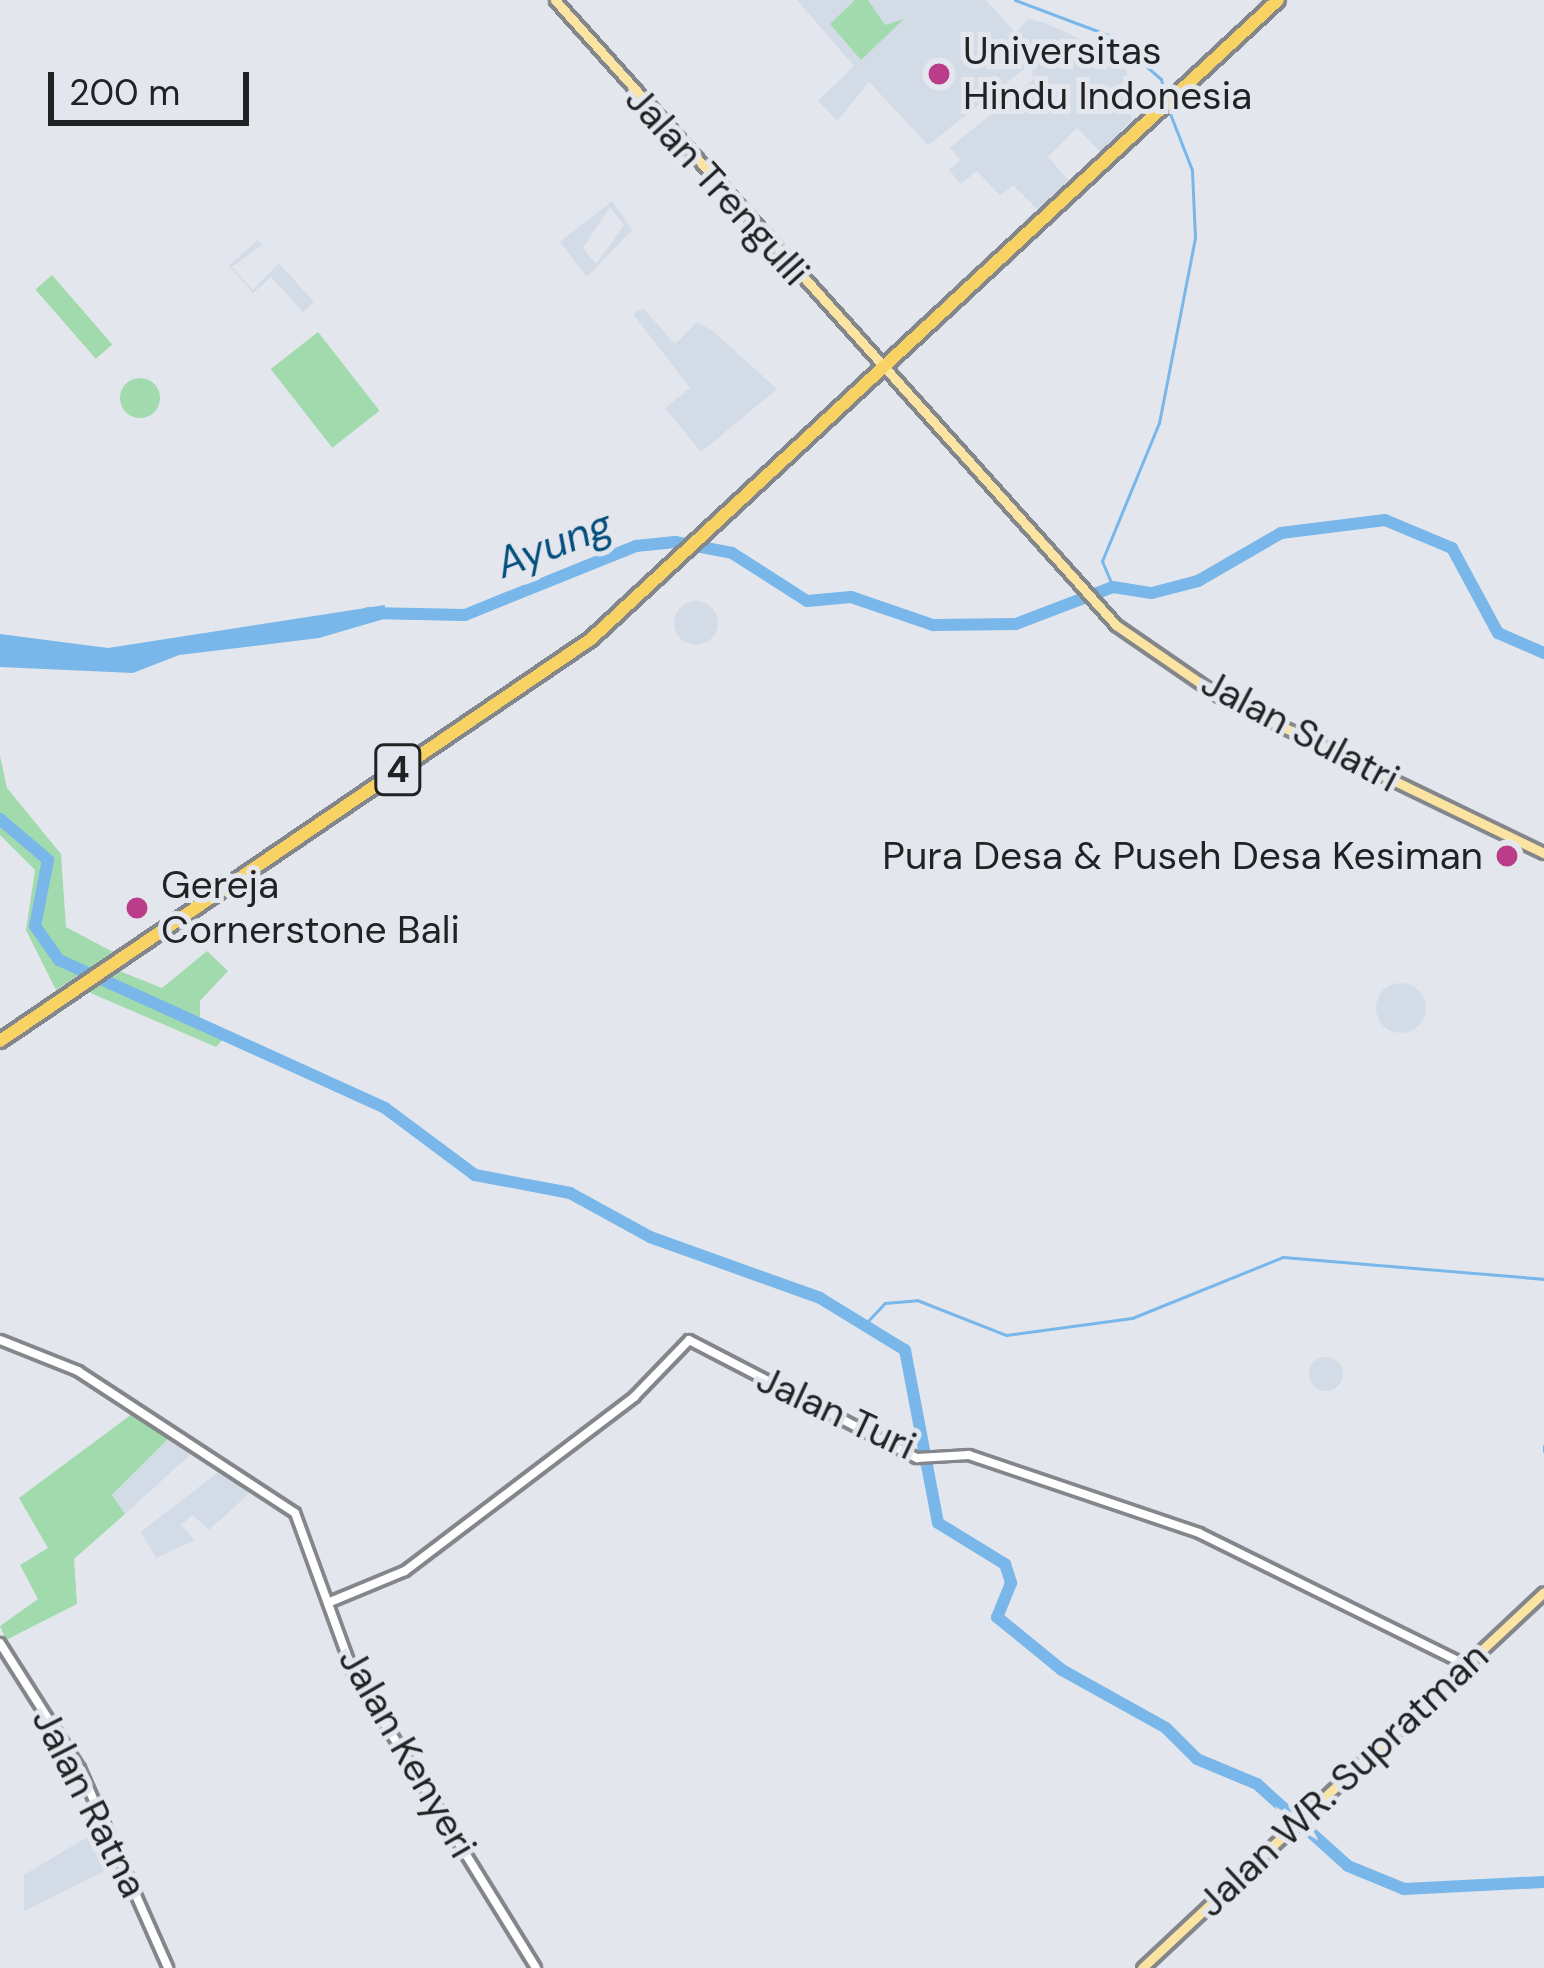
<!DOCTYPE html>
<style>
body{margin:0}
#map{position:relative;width:1544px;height:1968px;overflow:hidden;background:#e3e7ed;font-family:"DM Sans",sans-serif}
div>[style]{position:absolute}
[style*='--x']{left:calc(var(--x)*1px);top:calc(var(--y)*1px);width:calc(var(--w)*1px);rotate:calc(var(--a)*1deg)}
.built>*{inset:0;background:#d3dbe7}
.round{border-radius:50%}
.green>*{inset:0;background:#a1daad;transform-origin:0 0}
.water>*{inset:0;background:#79b6e9}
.stream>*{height:3px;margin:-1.5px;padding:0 1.5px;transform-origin:1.5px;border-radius:1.5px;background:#79b6e9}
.river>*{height:12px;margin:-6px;padding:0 6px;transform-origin:6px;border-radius:6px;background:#79b6e9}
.roads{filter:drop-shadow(3px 0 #83868b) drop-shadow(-3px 0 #83868b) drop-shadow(0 3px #83868b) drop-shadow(0 -3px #83868b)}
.minor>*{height:8px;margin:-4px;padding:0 4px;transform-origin:4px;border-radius:4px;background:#fff}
.major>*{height:9px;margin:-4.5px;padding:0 4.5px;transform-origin:4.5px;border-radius:4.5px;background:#fbe4a1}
.highway>*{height:12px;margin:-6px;padding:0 6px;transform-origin:6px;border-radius:6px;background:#f8d262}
.dots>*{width:33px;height:33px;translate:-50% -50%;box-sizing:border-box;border:6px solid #e3e7ed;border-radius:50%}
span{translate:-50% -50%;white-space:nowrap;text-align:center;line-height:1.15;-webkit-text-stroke:10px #e3e7ed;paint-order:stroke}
.shield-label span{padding:3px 9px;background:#e3e7ed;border:3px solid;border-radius:9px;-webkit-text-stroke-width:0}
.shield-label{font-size:36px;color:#202224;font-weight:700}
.poi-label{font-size:39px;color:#202224}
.left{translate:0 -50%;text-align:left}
.right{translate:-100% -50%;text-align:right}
.street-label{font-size:39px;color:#202224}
.water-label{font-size:42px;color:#024e7d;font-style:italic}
.scale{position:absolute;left:48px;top:72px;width:201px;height:54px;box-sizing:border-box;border:6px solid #202224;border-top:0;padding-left:15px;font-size:36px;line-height:42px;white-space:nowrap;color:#202224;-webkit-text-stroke:9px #e3e7ed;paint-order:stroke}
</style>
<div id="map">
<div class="built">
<div style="clip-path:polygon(797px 0,986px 0,1016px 33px,1028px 19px,1045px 23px,1125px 59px,1132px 120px,1100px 152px,1077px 128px,1048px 157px,1071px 183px,1040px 212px,1013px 185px,1000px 196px,977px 171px,961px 184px,949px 170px,960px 160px,950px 148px,1035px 78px,1027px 67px,928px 145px,869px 82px,837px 121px,818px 101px,854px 66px)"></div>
<div style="clip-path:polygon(evenodd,612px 201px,632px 230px,587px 277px,560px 242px,612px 201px,610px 207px,624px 225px,596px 264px,583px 248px,610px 207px)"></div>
<div style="clip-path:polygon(evenodd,258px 240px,314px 302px,303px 312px,271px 277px,253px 293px,229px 266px,258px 240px,262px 245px,279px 263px,253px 290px,232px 267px,262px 245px)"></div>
<div style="clip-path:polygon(643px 308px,675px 344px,697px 322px,714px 332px,777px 389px,701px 452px,665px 408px,690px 388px,633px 314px)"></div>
<div class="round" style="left:674px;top:601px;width:44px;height:44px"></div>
<div class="round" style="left:1376px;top:983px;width:50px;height:50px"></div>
<div class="round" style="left:1309px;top:1357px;width:34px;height:34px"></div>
<div style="clip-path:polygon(168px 1439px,191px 1454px,125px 1514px,112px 1496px)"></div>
<div style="clip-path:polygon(222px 1469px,252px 1491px,209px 1530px,193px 1515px,181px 1525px,195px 1540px,156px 1558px,141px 1532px)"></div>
<div style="clip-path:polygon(99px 1830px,113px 1867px,24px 1911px,24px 1875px)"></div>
</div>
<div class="green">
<div style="clip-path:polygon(855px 0,868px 0,885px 25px,904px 19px,861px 60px,830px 24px)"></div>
<div style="left:52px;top:275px;width:92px;height:22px;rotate:49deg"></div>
<div style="left:318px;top:332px;width:100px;height:60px;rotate:52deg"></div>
<div class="round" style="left:120px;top:378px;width:40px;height:40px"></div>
<div style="clip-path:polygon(0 756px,7px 788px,61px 854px,66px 927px,113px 952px,56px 990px,26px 930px,35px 870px,0 835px)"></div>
<div style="clip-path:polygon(207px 951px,228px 971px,200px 1001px,200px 1019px,225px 1037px,216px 1047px,86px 991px,117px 970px,162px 988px)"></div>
<div style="clip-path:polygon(132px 1414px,168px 1439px,112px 1495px,125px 1514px,74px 1559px,77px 1604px,6px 1640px,0 1626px,38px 1599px,20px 1565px,48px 1548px,19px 1498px)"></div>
</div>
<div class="water">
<div style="clip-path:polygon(385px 605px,384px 619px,319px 638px,179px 655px,133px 673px,0 667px,0 634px,108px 648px)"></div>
</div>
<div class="stream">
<div style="--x:1015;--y:0;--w:103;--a:20.6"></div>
<div style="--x:1111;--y:36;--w:66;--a:40.7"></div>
<div style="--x:1161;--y:79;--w:18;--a:77"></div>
<div style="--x:1113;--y:587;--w:28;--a:-113"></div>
<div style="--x:1102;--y:561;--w:149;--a:-67.6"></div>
<div style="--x:1159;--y:423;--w:189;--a:-79"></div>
<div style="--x:1195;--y:237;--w:67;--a:-92.6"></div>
<div style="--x:1192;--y:170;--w:69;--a:-111.3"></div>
<div style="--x:867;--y:1322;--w:26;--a:-47"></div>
<div style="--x:885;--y:1303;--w:32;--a:-5"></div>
<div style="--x:917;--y:1300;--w:96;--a:21.5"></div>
<div style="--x:1006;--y:1335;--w:127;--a:-7.7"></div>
<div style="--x:1132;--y:1318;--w:163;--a:-22"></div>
<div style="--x:1283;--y:1257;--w:262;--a:4.8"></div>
<div style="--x:1544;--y:1446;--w:5;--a:90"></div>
</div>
<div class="river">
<div style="--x:368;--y:613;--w:97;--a:1.2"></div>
<div style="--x:465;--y:615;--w:184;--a:-22"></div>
<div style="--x:636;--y:546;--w:39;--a:-6"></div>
<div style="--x:675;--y:542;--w:58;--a:10.9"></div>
<div style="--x:732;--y:553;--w:89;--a:32.6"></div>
<div style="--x:807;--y:601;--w:44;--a:-5.2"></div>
<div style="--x:851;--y:597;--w:87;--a:18.9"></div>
<div style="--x:933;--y:625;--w:83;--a:-0.7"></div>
<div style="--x:1016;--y:624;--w:104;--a:-20.9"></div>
<div style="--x:1113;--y:587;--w:39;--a:9"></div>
<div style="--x:1152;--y:593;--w:48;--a:-14.6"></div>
<div style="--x:1198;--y:581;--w:96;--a:-30"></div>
<div style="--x:1281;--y:533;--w:105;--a:-7.1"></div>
<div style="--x:1385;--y:520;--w:73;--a:22.7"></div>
<div style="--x:1452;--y:548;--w:97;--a:61.6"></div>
<div style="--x:1498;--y:633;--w:50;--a:23.5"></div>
<div style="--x:0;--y:819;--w:63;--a:40.5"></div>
<div style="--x:48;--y:860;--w:67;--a:101.1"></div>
<div style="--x:35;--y:926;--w:42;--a:54.8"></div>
<div style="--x:59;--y:960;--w:358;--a:24.4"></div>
<div style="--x:385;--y:1108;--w:112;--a:36.7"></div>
<div style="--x:475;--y:1175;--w:97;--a:10.7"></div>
<div style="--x:570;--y:1193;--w:91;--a:28.8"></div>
<div style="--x:650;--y:1237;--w:181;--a:19.7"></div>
<div style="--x:820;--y:1298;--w:100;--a:31.5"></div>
<div style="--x:905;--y:1350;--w:176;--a:79.2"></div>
<div style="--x:938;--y:1523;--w:79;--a:31.5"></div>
<div style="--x:1005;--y:1564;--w:20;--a:72"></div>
<div style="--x:1011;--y:1583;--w:37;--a:112"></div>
<div style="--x:997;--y:1617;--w:84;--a:39.2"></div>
<div style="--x:1062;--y:1670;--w:119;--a:29.1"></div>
<div style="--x:1166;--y:1728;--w:44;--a:45"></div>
<div style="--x:1197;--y:1759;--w:65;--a:22.6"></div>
<div style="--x:1257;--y:1784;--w:122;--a:42"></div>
<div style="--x:1348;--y:1866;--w:61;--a:22.3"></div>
<div style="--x:1404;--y:1889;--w:140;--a:-2.9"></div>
</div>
<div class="roads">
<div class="minor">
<div style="--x:0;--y:1340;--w:84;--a:21.7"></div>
<div style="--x:78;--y:1371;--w:259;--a:33.2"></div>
<div style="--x:295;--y:1513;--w:167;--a:70"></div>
<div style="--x:352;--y:1670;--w:350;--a:58.3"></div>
<div style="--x:330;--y:1602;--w:81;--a:-22.5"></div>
<div style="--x:405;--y:1571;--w:288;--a:-37.2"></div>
<div style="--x:634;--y:1397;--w:79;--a:-46"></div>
<div style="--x:689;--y:1340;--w:257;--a:27.4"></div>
<div style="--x:917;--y:1458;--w:52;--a:-3.3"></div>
<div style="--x:969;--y:1455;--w:243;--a:18.7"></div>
<div style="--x:1199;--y:1533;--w:298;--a:26.3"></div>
<div style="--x:0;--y:1643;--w:149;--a:57.6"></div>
<div style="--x:80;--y:1769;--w:218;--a:66.1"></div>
</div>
<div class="major">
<div style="--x:555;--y:0;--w:840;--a:48.09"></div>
<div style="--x:1116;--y:625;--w:125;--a:34.6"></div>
<div style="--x:1219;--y:696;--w:361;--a:25.8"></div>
<div style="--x:1142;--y:1968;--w:550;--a:-43.09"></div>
</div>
<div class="highway">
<div style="--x:0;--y:1041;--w:715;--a:-34.22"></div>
<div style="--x:591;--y:639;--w:938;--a:-42.93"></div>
</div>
</div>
<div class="dots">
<div style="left:939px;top:74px;background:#bb3c88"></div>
<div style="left:1507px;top:856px;background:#bb3c88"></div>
<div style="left:137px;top:908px;background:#bb3c88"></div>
</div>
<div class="shield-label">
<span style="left:398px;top:770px">4</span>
</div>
<div class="poi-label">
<span class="left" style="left:963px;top:74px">Universitas<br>Hindu Indonesia</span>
<span class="right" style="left:1483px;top:856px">Pura Desa &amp; Puseh Desa Kesiman</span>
<span class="left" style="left:161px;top:908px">Gereja<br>Cornerstone Bali</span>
</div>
<div class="street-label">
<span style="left:717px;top:186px;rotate:48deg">Jalan Trengulli</span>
<span style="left:1300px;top:731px;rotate:28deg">Jalan Sulatri</span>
<span style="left:836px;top:1413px;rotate:25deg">Jalan Turi</span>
<span style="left:407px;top:1753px;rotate:60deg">Jalan Kenyeri</span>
<span style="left:1343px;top:1780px;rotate:-43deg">Jalan WR. Supratman</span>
<span style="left:89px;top:1803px;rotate:63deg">Jalan Ratna</span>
</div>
<div class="water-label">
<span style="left:554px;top:544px;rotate:-21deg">Ayung</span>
</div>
<div class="scale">200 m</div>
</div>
